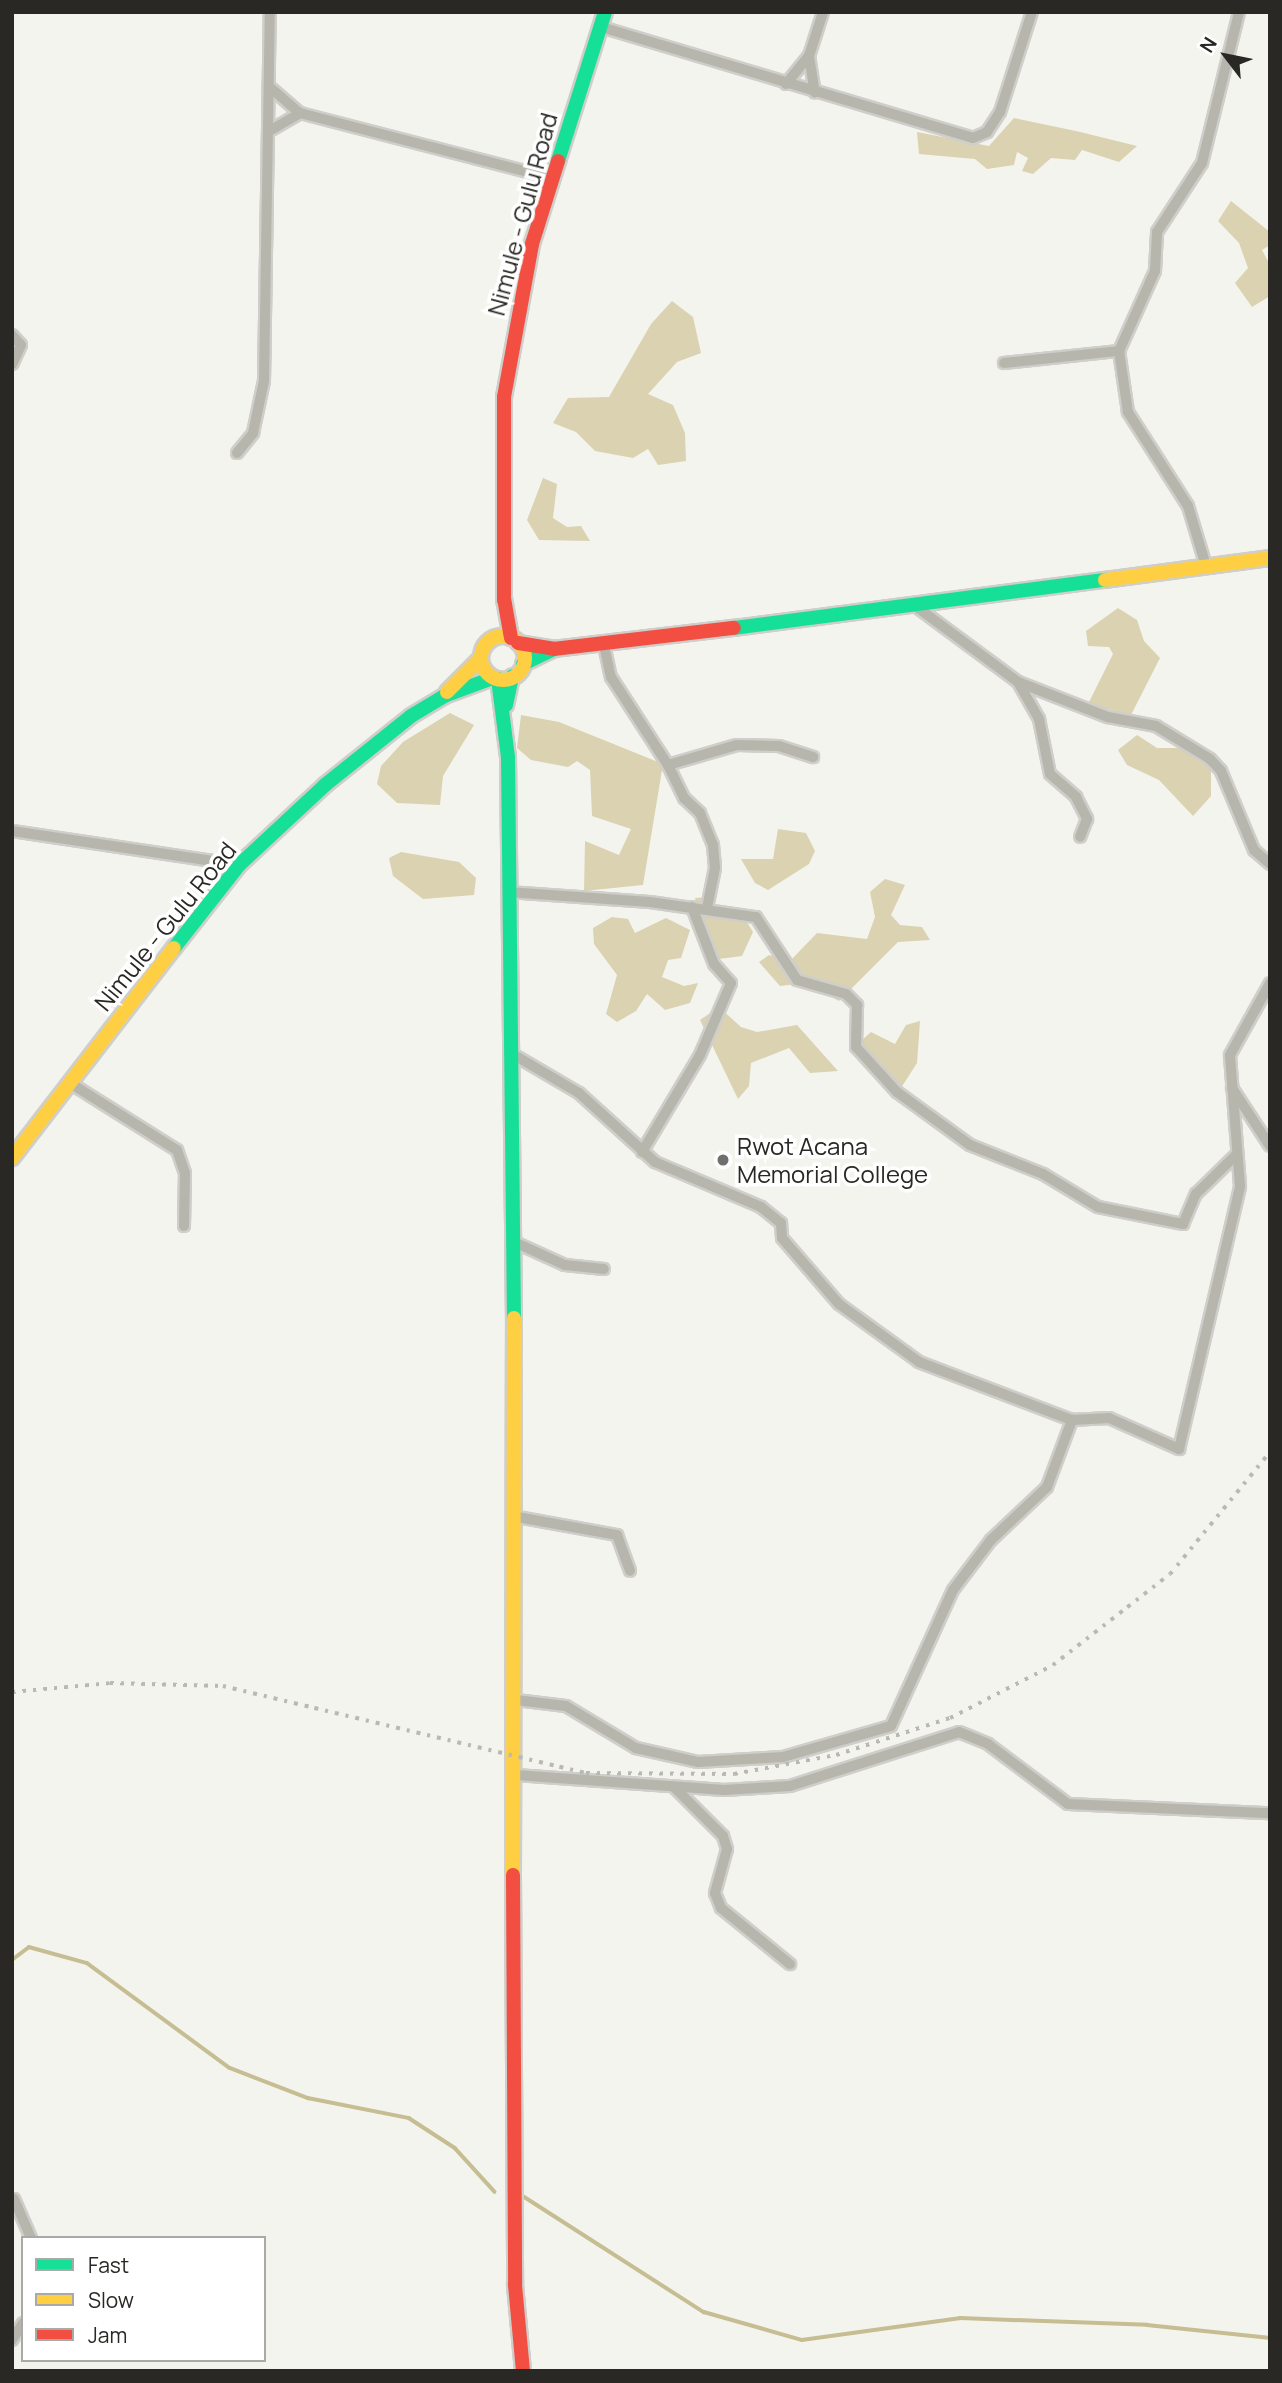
<!DOCTYPE html>
<style>
body{margin:0}
#map{position:relative;width:1282px;height:2383px;overflow:hidden;background:#f4f4ee;font-family:Manrope,sans-serif}
div>[style]{position:absolute}
[style*='--x']{left:calc(var(--x)*1px);top:calc(var(--y)*1px);width:calc(var(--w)*1px);rotate:calc(var(--a)*1deg)}
.forest>*{inset:0;background:#dad2b0}
.stream>*{height:3.5px;margin:-1.75px;padding:0 1.75px;transform-origin:1.75px;border-radius:1.75px;background:#c6bd92}
.roads{filter:drop-shadow(2px 0 #cfceca) drop-shadow(-2px 0 #cfceca) drop-shadow(0 2px #cfceca) drop-shadow(0 -2px #cfceca)}
.street>*{height:10px;margin:-5px;padding:0 5px;transform-origin:5px;border-radius:5px;background:#b7b6ad}
.fast>*{height:14px;margin:-7px;padding:0 7px;transform-origin:7px;border-radius:7px;background:#16e098}
.slow>*{height:14px;margin:-7px;padding:0 7px;transform-origin:7px;border-radius:7px;background:#ffcf43}
.slow>.ring{margin:-7px;padding:0;box-sizing:content-box;background:none;border:14px solid #ffcf43;border-radius:50%}
.jam>*{height:14px;margin:-7px;padding:0 7px;transform-origin:7px;border-radius:7px;background:#f24e42}
.rail>*{height:3.5px;margin-top:-1.75px;transform-origin:0;background:repeating-linear-gradient(90deg,#b9b8b2 0 3.5px,transparent 0 10.5px)}
.dots>*{width:19px;height:19px;translate:-50% -50%;box-sizing:border-box;border:4px solid #fff;border-radius:50%}
span{translate:-50% -50%;white-space:nowrap;text-align:center;line-height:1.15;-webkit-text-stroke:7px #fff;paint-order:stroke}
.street-label{font-size:24px;color:#292824}
.poi-label{font-size:24px;color:#292824}
.left{translate:0 -50%;text-align:left}
.frame{position:absolute;inset:0;border:14px solid #292824;pointer-events:none}
.legend{position:absolute;left:21px;top:2236px;width:245px;height:126px;box-sizing:border-box;background:#fff;border:2px solid #a9a9a7;margin:0;padding:9px 12px;list-style:none;font-size:21px;color:#292824}
.legend li{display:flex;align-items:center;gap:14px;height:35px}
.legend b{width:35px;border:2px solid #a9a9a7}
.north{position:absolute;left:1191px;top:21px;width:70px;height:70px;-webkit-text-stroke:5px #fff;paint-order:stroke;rotate:302deg;font-size:19px;font-weight:700;line-height:28px;text-align:center;color:#292824}
.north::after{content:'';display:block;margin:auto;width:24px;height:32px;background:#292824;clip-path:polygon(50% 0,100% 100%,50% 72%,0 100%)}
</style>
<div id="map">
<div class="forest">
<div style="clip-path:polygon(1014px 118px,1076px 131px,1137px 146px,1119px 162px,1082px 150px,1075px 160px,1051px 158px,1033px 174px,1022px 171px,1028px 158px,1017px 152px,1014px 165px,987px 169px,975px 159px,919px 154px,917px 132px,989px 146px)"></div>
<div style="clip-path:polygon(1231px 201px,1270px 232px,1270px 245px,1262px 250px,1270px 265px,1270px 296px,1252px 307px,1235px 283px,1248px 268px,1239px 243px,1218px 221px)"></div>
<div style="clip-path:polygon(672px 301px,693px 317px,701px 353px,677px 362px,648px 394px,673px 405px,685px 433px,686px 461px,658px 465px,648px 449px,633px 458px,595px 451px,576px 432px,553px 423px,568px 398px,609px 397px,651px 324px)"></div>
<div style="clip-path:polygon(543px 478px,557px 484px,553px 518px,567px 527px,581px 526px,590px 541px,539px 540px,527px 520px)"></div>
<div style="clip-path:polygon(1118px 608px,1137px 620px,1144px 641px,1160px 658px,1131px 715px,1088px 704px,1113px 654px,1109px 647px,1088px 646px,1086px 631px)"></div>
<div style="clip-path:polygon(450px 713px,474px 725px,443px 776px,440px 805px,397px 803px,377px 784px,381px 766px,403px 742px)"></div>
<div style="clip-path:polygon(521px 715px,559px 722px,663px 764px,643px 885px,584px 891px,585px 841px,619px 855px,631px 829px,592px 816px,590px 770px,577px 761px,568px 767px,531px 760px,517px 748px)"></div>
<div style="clip-path:polygon(1137px 735px,1157px 748px,1180px 748px,1211px 769px,1211px 796px,1193px 816px,1159px 780px,1127px 765px,1118px 750px)"></div>
<div style="clip-path:polygon(778px 829px,806px 833px,815px 851px,809px 864px,768px 890px,755px 883px,741px 859px,773px 859px)"></div>
<div style="clip-path:polygon(401px 852px,459px 862px,476px 878px,474px 895px,423px 899px,393px 876px,389px 858px)"></div>
<div style="clip-path:polygon(885px 879px,905px 885px,891px 915px,900px 925px,922px 927px,930px 940px,898px 942px,839px 1001px,805px 983px,780px 986px,759px 962px,769px 955px,790px 961px,817px 933px,867px 939px,875px 917px,870px 892px)"></div>
<div style="clip-path:polygon(709px 897px,719px 914px,745px 919px,753px 932px,742px 956px,711px 960px,695px 898px)"></div>
<div style="clip-path:polygon(612px 917px,628px 919px,635px 933px,666px 918px,690px 930px,681px 958px,668px 960px,662px 977px,684px 986px,698px 983px,690px 1003px,665px 1010px,647px 994px,636px 1011px,617px 1022px,606px 1014px,617px 975px,594px 944px,593px 928px)"></div>
<div style="clip-path:polygon(719px 1007px,741px 1027px,757px 1032px,797px 1025px,838px 1071px,810px 1073px,789px 1048px,751px 1063px,749px 1086px,738px 1099px,700px 1020px)"></div>
<div style="clip-path:polygon(920px 1021px,917px 1063px,901px 1088px,870px 1061px,861px 1041px,871px 1032px,895px 1044px,906px 1025px)"></div>
</div>
<div class="stream">
<div style="--x:12;--y:1960;--w:21;--a:-37"></div>
<div style="--x:29;--y:1947;--w:60;--a:15.4"></div>
<div style="--x:87;--y:1963;--w:177;--a:36.3"></div>
<div style="--x:230;--y:2068;--w:84;--a:21"></div>
<div style="--x:308;--y:2098;--w:103;--a:11.2"></div>
<div style="--x:409;--y:2118;--w:55;--a:33.1"></div>
<div style="--x:455;--y:2148;--w:59;--a:47.7"></div>
<div style="--x:523;--y:2196;--w:215;--a:32.7"></div>
<div style="--x:704;--y:2312;--w:102;--a:15.9"></div>
<div style="--x:802;--y:2340;--w:160;--a:-7.9"></div>
<div style="--x:960;--y:2318;--w:187;--a:2.1"></div>
<div style="--x:1147;--y:2325;--w:124;--a:6"></div>
</div>
<div class="roads">
<div class="street">
<div style="--x:601;--y:27;--w:388;--a:16.6"></div>
<div style="--x:973;--y:138;--w:15;--a:-23"></div>
<div style="--x:987;--y:132;--w:24;--a:-57"></div>
<div style="--x:1000;--y:112;--w:105;--a:-72.3"></div>
<div style="--x:809;--y:56;--w:37;--a:81"></div>
<div style="--x:786;--y:84;--w:36;--a:-51"></div>
<div style="--x:809;--y:56;--w:46;--a:-72.3"></div>
<div style="--x:272;--y:89;--w:37;--a:41"></div>
<div style="--x:300;--y:113;--w:260;--a:14.5"></div>
<div style="--x:271;--y:130;--w:34;--a:-30"></div>
<div style="--x:12;--y:335;--w:13;--a:48"></div>
<div style="--x:21;--y:345;--w:21;--a:115"></div>
<div style="--x:1004;--y:363;--w:116;--a:-6"></div>
<div style="--x:237;--y:453;--w:26;--a:-51"></div>
<div style="--x:253;--y:433;--w:53;--a:-78.1"></div>
<div style="--x:264;--y:381;--w:369;--a:-89.1"></div>
<div style="--x:1206;--y:566;--w:63;--a:-106.7"></div>
<div style="--x:1188;--y:506;--w:112;--a:-122.6"></div>
<div style="--x:1128;--y:412;--w:62;--a:-98.4"></div>
<div style="--x:1119;--y:351;--w:88;--a:-65.8"></div>
<div style="--x:1155;--y:271;--w:39;--a:-87"></div>
<div style="--x:1157;--y:232;--w:82;--a:-56.9"></div>
<div style="--x:1202;--y:163;--w:155;--a:-76.2"></div>
<div style="--x:914;--y:605;--w:129;--a:36.5"></div>
<div style="--x:1018;--y:682;--w:43;--a:60.4"></div>
<div style="--x:1039;--y:719;--w:56;--a:78.7"></div>
<div style="--x:1050;--y:774;--w:35;--a:41"></div>
<div style="--x:1076;--y:797;--w:25;--a:63"></div>
<div style="--x:1087;--y:819;--w:19;--a:111"></div>
<div style="--x:604;--y:645;--w:33;--a:78"></div>
<div style="--x:611;--y:677;--w:105;--a:57.1"></div>
<div style="--x:668;--y:765;--w:72;--a:-16.2"></div>
<div style="--x:737;--y:745;--w:42;--a:1.4"></div>
<div style="--x:779;--y:746;--w:36;--a:18"></div>
<div style="--x:1018;--y:682;--w:97;--a:21.3"></div>
<div style="--x:1108;--y:717;--w:49;--a:10.6"></div>
<div style="--x:1156;--y:726;--w:63;--a:31.4"></div>
<div style="--x:1210;--y:759;--w:16;--a:47"></div>
<div style="--x:1221;--y:771;--w:86;--a:67.3"></div>
<div style="--x:1254;--y:850;--w:21;--a:41"></div>
<div style="--x:668;--y:765;--w:37;--a:64"></div>
<div style="--x:684;--y:798;--w:22;--a:43"></div>
<div style="--x:700;--y:813;--w:35;--a:68"></div>
<div style="--x:713;--y:845;--w:23;--a:85"></div>
<div style="--x:715;--y:868;--w:41;--a:101.3"></div>
<div style="--x:12;--y:831;--w:230;--a:8.5"></div>
<div style="--x:508;--y:892;--w:142;--a:4"></div>
<div style="--x:650;--y:902;--w:107;--a:8.1"></div>
<div style="--x:756;--y:917;--w:75;--a:56.9"></div>
<div style="--x:797;--y:980;--w:51;--a:15.9"></div>
<div style="--x:846;--y:994;--w:16;--a:45"></div>
<div style="--x:857;--y:1005;--w:42;--a:91.4"></div>
<div style="--x:856;--y:1047;--w:61;--a:47.7"></div>
<div style="--x:897;--y:1092;--w:90;--a:36"></div>
<div style="--x:970;--y:1145;--w:79;--a:21.7"></div>
<div style="--x:1043;--y:1174;--w:64;--a:31"></div>
<div style="--x:1098;--y:1207;--w:87;--a:11.3"></div>
<div style="--x:1183;--y:1224;--w:33;--a:-67"></div>
<div style="--x:1196;--y:1194;--w:56;--a:-44.3"></div>
<div style="--x:509;--y:1052;--w:81;--a:30.4"></div>
<div style="--x:579;--y:1093;--w:103;--a:42.2"></div>
<div style="--x:655;--y:1162;--w:115;--a:23"></div>
<div style="--x:761;--y:1207;--w:26;--a:39"></div>
<div style="--x:781;--y:1223;--w:15;--a:86"></div>
<div style="--x:782;--y:1238;--w:87;--a:49.2"></div>
<div style="--x:839;--y:1304;--w:99;--a:35.9"></div>
<div style="--x:919;--y:1362;--w:164;--a:20.8"></div>
<div style="--x:70;--y:1083;--w:126;--a:32.1"></div>
<div style="--x:177;--y:1150;--w:24;--a:71"></div>
<div style="--x:185;--y:1173;--w:53;--a:91.1"></div>
<div style="--x:1232;--y:1088;--w:69;--a:56.8"></div>
<div style="--x:642;--y:1152;--w:113;--a:-59.1"></div>
<div style="--x:700;--y:1055;--w:78;--a:-66.7"></div>
<div style="--x:731;--y:983;--w:25;--a:-132"></div>
<div style="--x:714;--y:964;--w:61;--a:-111.1"></div>
<div style="--x:512;--y:1241;--w:58;--a:24.4"></div>
<div style="--x:565;--y:1265;--w:39;--a:6"></div>
<div style="--x:512;--y:1516;--w:107;--a:10.3"></div>
<div style="--x:617;--y:1535;--w:38;--a:70"></div>
<div style="--x:516;--y:1700;--w:50;--a:6.8"></div>
<div style="--x:566;--y:1706;--w:82;--a:31"></div>
<div style="--x:636;--y:1748;--w:64;--a:12.7"></div>
<div style="--x:698;--y:1762;--w:85;--a:-3.4"></div>
<div style="--x:783;--y:1757;--w:112;--a:-16"></div>
<div style="--x:891;--y:1726;--w:149;--a:-65.5"></div>
<div style="--x:953;--y:1590;--w:63;--a:-52.8"></div>
<div style="--x:991;--y:1540;--w:77;--a:-43.4"></div>
<div style="--x:1047;--y:1487;--w:72;--a:-69.5"></div>
<div style="--x:1072;--y:1420;--w:37;--a:-3"></div>
<div style="--x:1109;--y:1418;--w:77;--a:23.9"></div>
<div style="--x:1179;--y:1449;--w:270;--a:-76.9"></div>
<div style="--x:1240;--y:1186;--w:131;--a:-94.4"></div>
<div style="--x:1230;--y:1055;--w:82;--a:-60.9"></div>
<div style="--x:516;--y:1775;--w:209;--a:4.1"></div>
<div style="--x:724;--y:1790;--w:66;--a:-3.5"></div>
<div style="--x:790;--y:1786;--w:177;--a:-17.7"></div>
<div style="--x:959;--y:1732;--w:31;--a:22"></div>
<div style="--x:988;--y:1744;--w:100;--a:36.9"></div>
<div style="--x:1068;--y:1804;--w:202;--a:2.6"></div>
<div style="--x:675;--y:1788;--w:68;--a:45"></div>
<div style="--x:723;--y:1836;--w:14;--a:73"></div>
<div style="--x:727;--y:1849;--w:46;--a:105.3"></div>
<div style="--x:715;--y:1893;--w:16;--a:68"></div>
<div style="--x:721;--y:1908;--w:89;--a:39.1"></div>
<div style="--x:14;--y:2199;--w:43;--a:66.4"></div>
<div style="--x:12;--y:2340;--w:20;--a:-57"></div>
</div>
<div class="fast">
<div style="--x:558;--y:161;--w:156;--a:-72.5"></div>
<div style="--x:734;--y:628;--w:374;--a:-7.4"></div>
<div style="--x:523;--y:664;--w:34;--a:-26"></div>
<div style="--x:498;--y:679;--w:79;--a:82.7"></div>
<div style="--x:508;--y:757;--w:561;--a:89.39"></div>
<div style="--x:506;--y:705;--w:29;--a:-78"></div>
<div style="--x:174;--y:948;--w:105;--a:-51.9"></div>
<div style="--x:239;--y:865;--w:117;--a:-42.9"></div>
<div style="--x:325;--y:785;--w:110;--a:-38.7"></div>
<div style="--x:411;--y:716;--w:39;--a:-31"></div>
<div style="--x:444;--y:696;--w:52;--a:-20.2"></div>
</div>
<div class="slow">
<div style="--x:1105;--y:580;--w:166;--a:-7.6"></div>
<div class="ring" style="left:481px;top:636px;width:30px;height:30px"></div>
<div style="--x:447;--y:692;--w:48;--a:-45"></div>
<div style="--x:12;--y:1158;--w:265;--a:-52.4"></div>
<div style="--x:513;--y:1875;--w:557;--a:-89.9"></div>
</div>
<div class="jam">
<div style="--x:511;--y:638;--w:39;--a:-100"></div>
<div style="--x:504;--y:600;--w:203;--a:-90"></div>
<div style="--x:504;--y:397;--w:156;--a:-79.6"></div>
<div style="--x:532;--y:244;--w:87;--a:-72.6"></div>
<div style="--x:518;--y:643;--w:36;--a:9"></div>
<div style="--x:554;--y:649;--w:181;--a:-6.7"></div>
<div style="--x:513;--y:1875;--w:410;--a:89.7"></div>
<div style="--x:515;--y:2285;--w:86;--a:84.7"></div>
</div>
</div>
<div class="rail">
<div style="--x:12;--y:1692;--w:98;--a:-5.2"></div>
<div style="--x:110;--y:1683;--w:113;--a:1.5"></div>
<div style="--x:223;--y:1686;--w:373;--a:13.5"></div>
<div style="--x:586;--y:1773;--w:148;--a:0.4"></div>
<div style="--x:734;--y:1774;--w:104;--a:-10.6"></div>
<div style="--x:836;--y:1755;--w:120;--a:-18"></div>
<div style="--x:950;--y:1718;--w:116;--a:-27.2"></div>
<div style="--x:1053;--y:1665;--w:148;--a:-37.9"></div>
<div style="--x:1170;--y:1574;--w:158;--a:-50.7"></div>
</div>
<div class="dots">
<div style="left:723px;top:1160px;background:#706f6b"></div>
</div>
<div class="street-label">
<span style="left:522px;top:214px;rotate:-75deg">Nimule - Gulu Road</span>
<span style="left:165px;top:926px;rotate:-51deg">Nimule - Gulu Road</span>
</div>
<div class="poi-label">
<span class="left" style="left:737px;top:1160px">Rwot Acana<br>Memorial College</span>
</div>
<div class="frame"></div>
<ul class="legend">
<li><b style="height:9px;background:#16e098"></b>Fast</li>
<li><b style="height:9px;background:#ffcf43"></b>Slow</li>
<li><b style="height:9px;background:#f24e42"></b>Jam</li>
</ul>
<div class="north">N</div>
</div>
